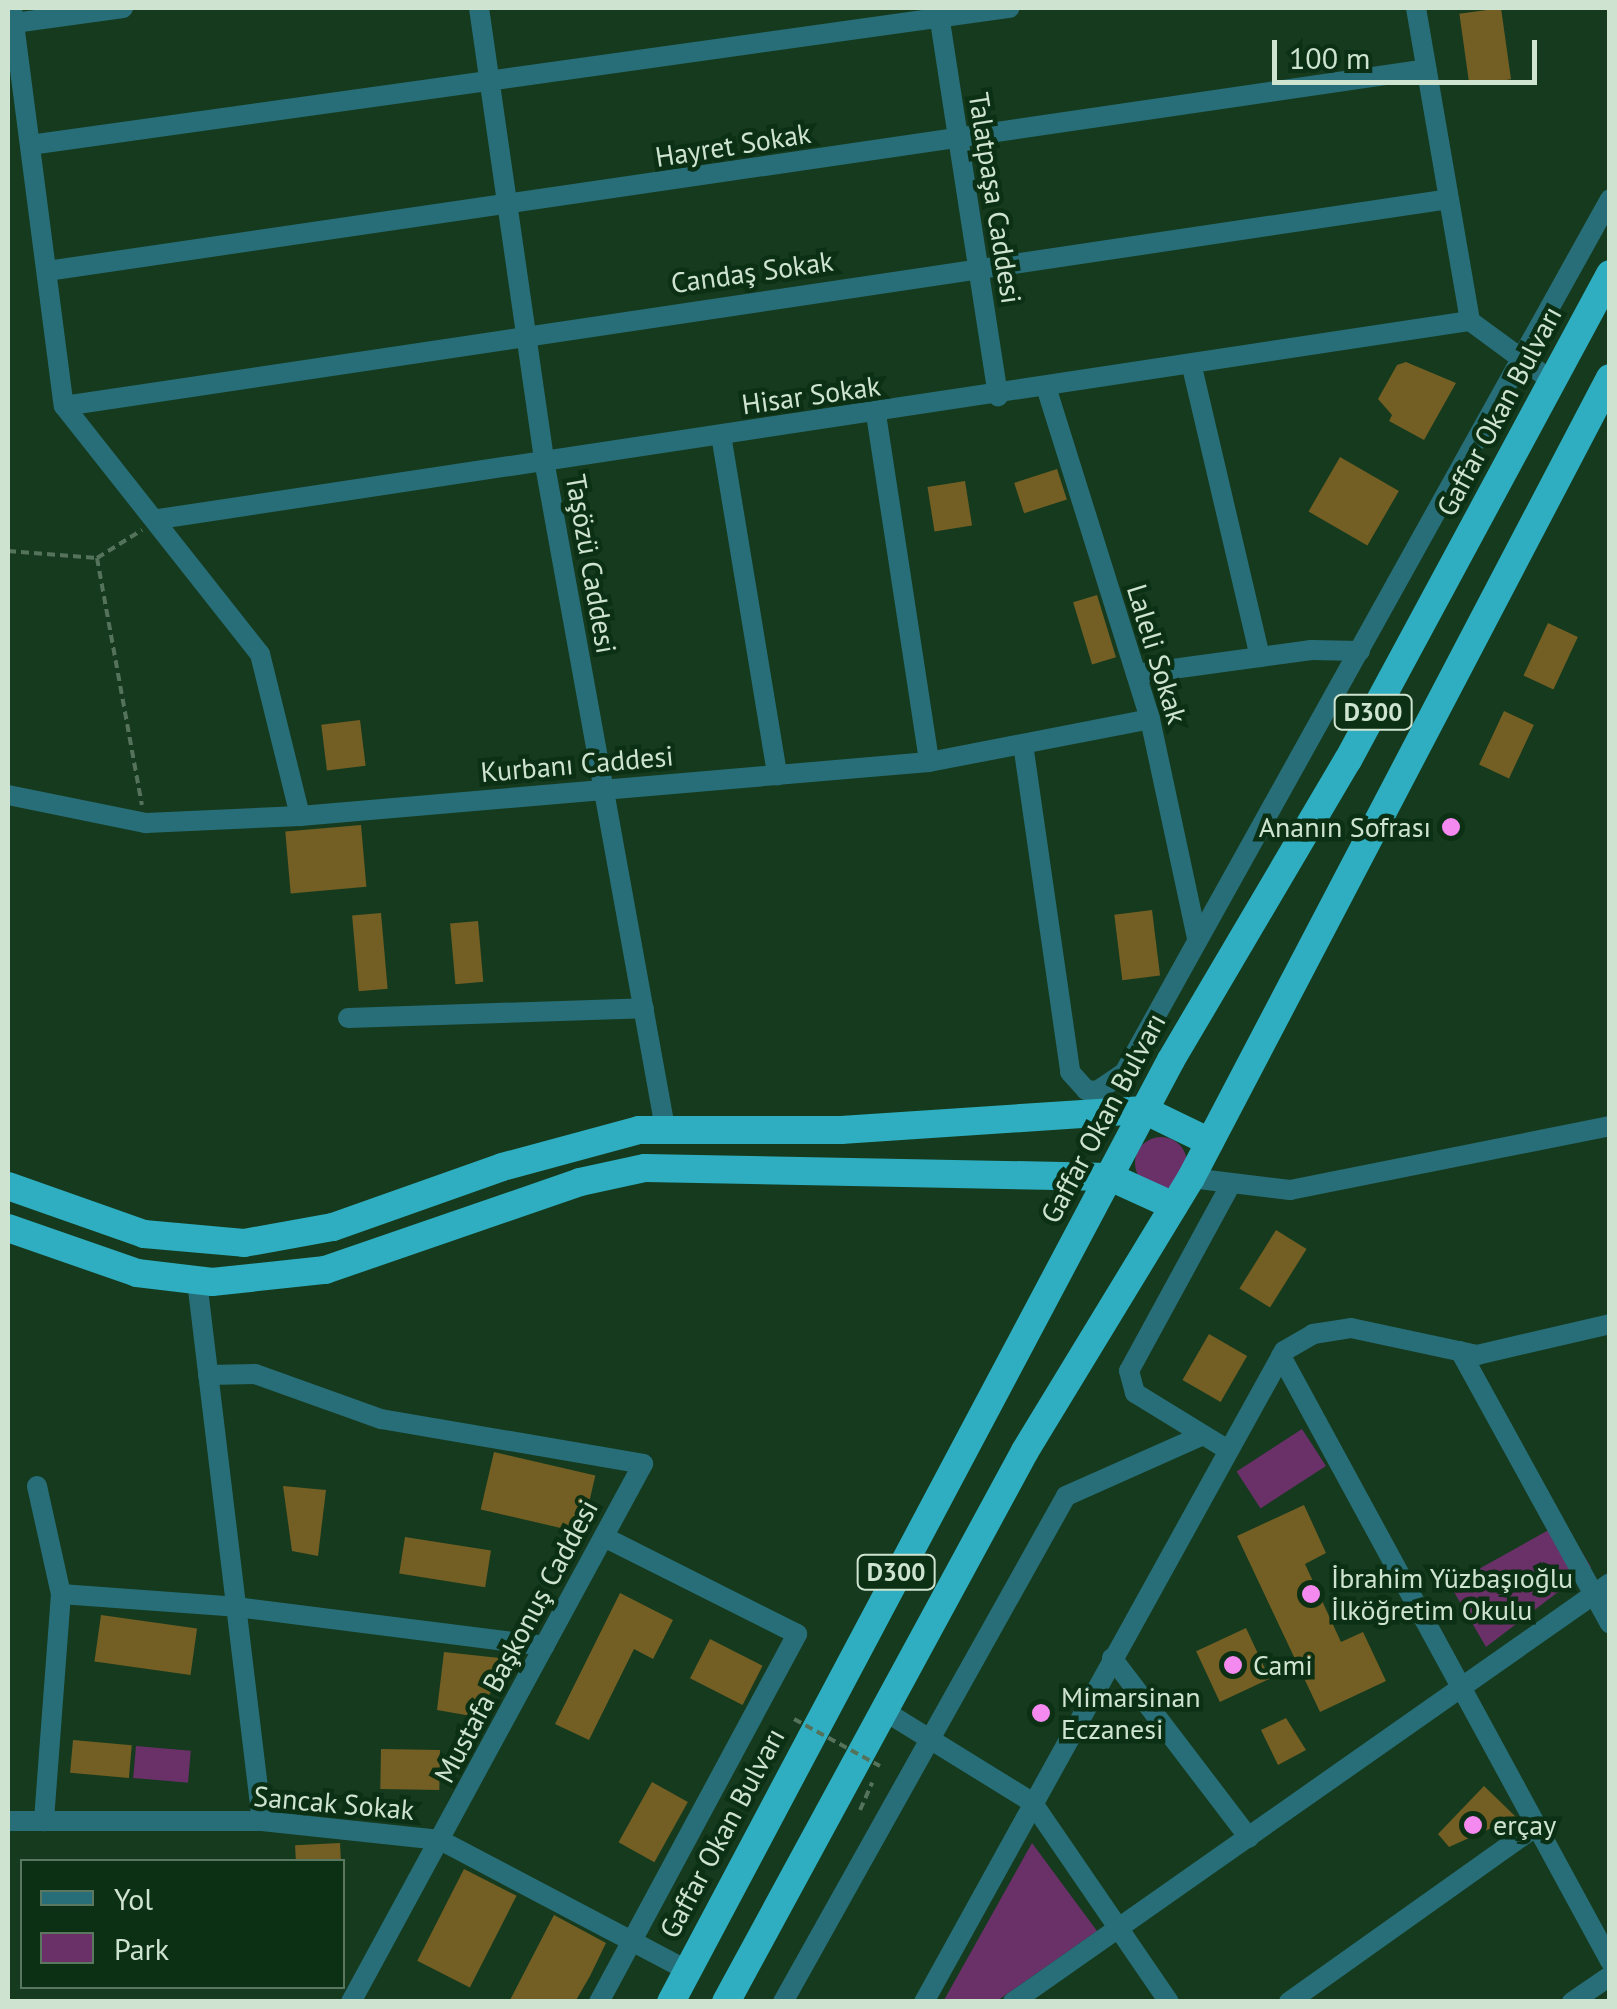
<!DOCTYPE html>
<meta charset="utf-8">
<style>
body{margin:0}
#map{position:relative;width:1617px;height:2009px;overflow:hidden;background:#163a1e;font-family:"PT Sans",sans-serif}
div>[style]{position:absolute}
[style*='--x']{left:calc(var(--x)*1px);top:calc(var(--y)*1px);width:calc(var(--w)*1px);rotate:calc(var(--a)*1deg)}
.green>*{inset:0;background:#6a3068;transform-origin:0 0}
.round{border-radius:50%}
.building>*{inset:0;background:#735e24;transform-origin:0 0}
.path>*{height:4px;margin-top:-2px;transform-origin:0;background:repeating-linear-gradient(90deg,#54735a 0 8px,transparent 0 13px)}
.minor>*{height:20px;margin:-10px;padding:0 10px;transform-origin:10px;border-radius:10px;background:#286e78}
.trunk>*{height:28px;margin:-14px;padding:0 14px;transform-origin:14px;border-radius:14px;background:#2eaec0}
.path-bridge>*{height:4px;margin-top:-2px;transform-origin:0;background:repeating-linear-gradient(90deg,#54735a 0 8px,transparent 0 13px)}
.dots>*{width:28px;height:28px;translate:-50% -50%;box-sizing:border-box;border:5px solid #0b3014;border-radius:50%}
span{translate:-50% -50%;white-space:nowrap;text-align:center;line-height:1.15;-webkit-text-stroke:9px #0b3014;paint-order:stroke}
.shield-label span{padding:2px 8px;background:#0b3014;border:2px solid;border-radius:8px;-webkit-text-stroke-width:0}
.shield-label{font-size:25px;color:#cee3d0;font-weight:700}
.street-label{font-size:28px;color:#cee3d0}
.poi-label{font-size:28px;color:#cee3d0}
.right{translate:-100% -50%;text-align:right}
.left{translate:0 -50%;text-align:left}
.frame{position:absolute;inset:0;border:10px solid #cee3d0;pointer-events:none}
.legend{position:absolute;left:20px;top:1859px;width:325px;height:130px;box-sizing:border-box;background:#0b3014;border:2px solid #59785f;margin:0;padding:12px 18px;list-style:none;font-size:30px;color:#cee3d0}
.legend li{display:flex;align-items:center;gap:20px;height:50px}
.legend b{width:50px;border:2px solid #59785f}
.scale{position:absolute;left:1272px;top:40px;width:265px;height:45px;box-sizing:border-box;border:5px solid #cee3d0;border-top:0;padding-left:12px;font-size:30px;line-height:35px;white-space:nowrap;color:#cee3d0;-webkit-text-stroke:8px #0b3014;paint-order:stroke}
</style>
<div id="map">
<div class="green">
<div class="round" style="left:1135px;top:1137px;width:52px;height:52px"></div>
<div style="left:1302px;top:1429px;width:44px;height:78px;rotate:57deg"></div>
<div style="clip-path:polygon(1563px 1522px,1591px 1567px,1486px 1647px,1450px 1585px)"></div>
<div style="left:136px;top:1746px;width:55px;height:32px;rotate:5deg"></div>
<div style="clip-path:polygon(1032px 1843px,1097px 1931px,997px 2001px,943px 2002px)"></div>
</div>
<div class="building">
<div style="left:1501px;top:8px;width:72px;height:42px;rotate:82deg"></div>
<div style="clip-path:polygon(1406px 362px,1456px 383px,1424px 440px,1389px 421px,1392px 415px,1378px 399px,1397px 365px)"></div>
<div style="left:1340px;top:457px;width:68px;height:63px;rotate:30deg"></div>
<div style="left:1057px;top:469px;width:32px;height:45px;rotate:72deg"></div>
<div style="left:965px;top:481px;width:45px;height:38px;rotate:81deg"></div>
<div style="left:1097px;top:595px;width:65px;height:25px;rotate:73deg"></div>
<div style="left:1548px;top:623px;width:33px;height:58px;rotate:25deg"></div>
<div style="left:1504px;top:711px;width:33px;height:59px;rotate:25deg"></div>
<div style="left:360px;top:720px;width:46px;height:39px;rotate:83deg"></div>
<div style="left:361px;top:825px;width:62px;height:76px;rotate:85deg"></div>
<div style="left:1152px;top:910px;width:66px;height:38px;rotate:83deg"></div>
<div style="left:381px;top:913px;width:76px;height:29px;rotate:85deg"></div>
<div style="left:478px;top:921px;width:61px;height:28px;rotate:85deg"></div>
<div style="left:1276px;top:1230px;width:36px;height:69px;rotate:32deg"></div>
<div style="left:1209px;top:1334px;width:44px;height:53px;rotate:30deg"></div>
<div style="left:494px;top:1452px;width:104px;height:59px;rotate:13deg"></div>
<div style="clip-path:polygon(283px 1486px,326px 1490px,318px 1556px,292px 1551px)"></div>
<div style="clip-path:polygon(1304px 1505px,1326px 1553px,1305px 1564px,1341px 1642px,1363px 1632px,1386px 1681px,1320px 1712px,1237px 1536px)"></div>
<div style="left:405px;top:1537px;width:87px;height:37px;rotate:9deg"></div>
<div style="clip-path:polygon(620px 1593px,673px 1620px,653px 1659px,634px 1649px,589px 1740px,555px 1724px)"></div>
<div style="left:101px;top:1615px;width:97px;height:47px;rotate:8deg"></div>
<div style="left:1246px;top:1628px;width:56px;height:55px;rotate:65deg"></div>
<div style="left:710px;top:1639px;width:59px;height:44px;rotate:27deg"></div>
<div style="clip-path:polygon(444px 1652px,509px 1659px,477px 1717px,437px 1710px)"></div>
<div style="clip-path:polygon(1286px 1718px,1306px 1750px,1278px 1765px,1261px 1730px)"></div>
<div style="left:73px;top:1740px;width:59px;height:33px;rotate:5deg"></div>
<div style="left:381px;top:1749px;width:59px;height:40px;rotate:1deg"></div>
<div style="left:652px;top:1782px;width:41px;height:69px;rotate:29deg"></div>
<div style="clip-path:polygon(1484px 1786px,1516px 1817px,1449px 1847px,1438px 1834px)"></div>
<div style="left:340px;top:1843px;width:19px;height:45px;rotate:87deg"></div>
<div style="left:464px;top:1869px;width:59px;height:103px;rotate:27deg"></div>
<div style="clip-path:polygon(554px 1915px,606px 1943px,590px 1976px,575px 2002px,509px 2002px)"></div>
</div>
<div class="path">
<div style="--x:8;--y:551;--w:89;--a:4.5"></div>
<div style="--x:97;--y:558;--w:53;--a:-31.9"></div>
<div style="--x:97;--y:558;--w:251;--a:79.7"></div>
<div style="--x:756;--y:1753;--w:20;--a:27"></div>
<div style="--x:860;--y:1810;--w:30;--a:-66"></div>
</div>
<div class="minor">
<div style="--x:12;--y:8;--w:401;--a:82.6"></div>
<div style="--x:64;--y:406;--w:316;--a:51.7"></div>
<div style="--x:260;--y:654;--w:167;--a:76.1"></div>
<div style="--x:479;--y:8;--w:457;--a:81.8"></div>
<div style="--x:544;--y:460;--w:679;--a:79.73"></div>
<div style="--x:938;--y:8;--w:393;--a:81.2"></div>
<div style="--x:1416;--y:8;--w:318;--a:80.2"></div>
<div style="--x:1470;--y:321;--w:102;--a:36.2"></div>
<div style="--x:14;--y:23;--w:110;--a:-7.8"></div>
<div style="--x:30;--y:145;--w:989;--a:-7.97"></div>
<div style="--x:47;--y:271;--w:1394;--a:-8.33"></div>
<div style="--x:1192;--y:367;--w:298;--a:76.8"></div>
<div style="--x:1047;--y:390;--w:345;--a:72.6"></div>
<div style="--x:1150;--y:719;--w:224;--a:77.9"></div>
<div style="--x:64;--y:406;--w:1400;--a:-8.5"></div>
<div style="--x:876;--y:414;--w:352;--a:81.3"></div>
<div style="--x:721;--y:435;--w:345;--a:80.6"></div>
<div style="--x:159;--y:519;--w:1326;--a:-8.59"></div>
<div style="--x:1136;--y:674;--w:177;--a:-7.8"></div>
<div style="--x:1311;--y:650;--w:49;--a:1.2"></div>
<div style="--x:1023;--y:744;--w:331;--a:81.8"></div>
<div style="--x:1070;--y:1072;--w:24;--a:48"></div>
<div style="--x:1086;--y:1090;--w:11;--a:5"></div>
<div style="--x:1097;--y:1091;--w:32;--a:-34"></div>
<div style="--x:1124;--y:1073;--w:1000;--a:-60.92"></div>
<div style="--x:8;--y:795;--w:141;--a:11.5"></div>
<div style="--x:146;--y:823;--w:154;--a:-2.6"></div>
<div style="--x:300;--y:816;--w:631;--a:-4.91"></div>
<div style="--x:929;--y:762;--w:225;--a:-11"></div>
<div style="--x:348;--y:1018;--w:296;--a:-1.9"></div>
<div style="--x:1191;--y:1178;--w:100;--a:6.9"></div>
<div style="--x:1290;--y:1190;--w:326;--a:-11.3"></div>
<div style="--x:197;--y:1281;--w:544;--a:83.14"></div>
<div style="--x:1460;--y:1351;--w:311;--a:61.2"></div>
<div style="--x:1281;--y:1356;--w:689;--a:61.46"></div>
<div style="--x:208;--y:1375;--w:47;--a:-1.2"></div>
<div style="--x:255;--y:1374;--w:134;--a:19.7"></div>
<div style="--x:381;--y:1419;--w:266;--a:9.7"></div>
<div style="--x:643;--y:1464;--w:612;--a:118.49"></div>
<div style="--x:1228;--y:1450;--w:109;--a:-148.5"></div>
<div style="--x:1135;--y:1393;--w:23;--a:-105"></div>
<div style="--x:1129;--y:1371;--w:213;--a:-61.4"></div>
<div style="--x:37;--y:1486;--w:111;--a:77.5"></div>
<div style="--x:61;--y:1594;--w:228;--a:94.3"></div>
<div style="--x:61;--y:1594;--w:175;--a:4.2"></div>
<div style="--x:236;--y:1607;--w:311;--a:7.2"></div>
<div style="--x:1112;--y:1658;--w:226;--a:52.7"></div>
<div style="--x:886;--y:1712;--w:172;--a:31.7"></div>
<div style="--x:1032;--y:1802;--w:242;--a:55.6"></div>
<div style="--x:8;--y:1821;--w:254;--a:0"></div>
<div style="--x:262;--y:1821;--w:179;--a:6.1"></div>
<div style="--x:440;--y:1840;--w:279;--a:27.8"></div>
<div style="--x:599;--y:2002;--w:418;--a:-61.7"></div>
<div style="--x:797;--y:1634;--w:216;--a:-153.3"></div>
<div style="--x:783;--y:2002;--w:580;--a:-60.78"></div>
<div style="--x:1066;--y:1496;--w:148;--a:-24"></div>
<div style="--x:924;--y:2002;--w:744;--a:-61.06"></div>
<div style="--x:1284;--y:1351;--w:34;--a:-30"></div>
<div style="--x:1313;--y:1334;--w:38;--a:-9"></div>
<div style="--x:1351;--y:1328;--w:129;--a:12.1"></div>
<div style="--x:1477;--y:1355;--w:137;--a:-13.1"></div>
<div style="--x:1013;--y:2002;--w:729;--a:-35.06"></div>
<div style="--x:1289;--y:2002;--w:304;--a:-35.4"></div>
<div style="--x:1572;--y:2002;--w:46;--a:-34.4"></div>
</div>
<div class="trunk">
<div style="--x:8;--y:1186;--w:144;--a:19.4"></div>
<div style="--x:144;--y:1234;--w:100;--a:5.1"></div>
<div style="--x:244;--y:1243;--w:90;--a:-10.2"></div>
<div style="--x:333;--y:1227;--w:179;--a:-19.5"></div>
<div style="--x:502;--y:1167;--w:142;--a:-15.1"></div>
<div style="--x:639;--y:1130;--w:202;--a:0"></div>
<div style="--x:841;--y:1130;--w:304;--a:-3.8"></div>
<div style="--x:1144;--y:1110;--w:73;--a:25.9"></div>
<div style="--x:8;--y:1228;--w:137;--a:19.2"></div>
<div style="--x:137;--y:1273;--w:76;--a:6.8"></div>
<div style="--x:212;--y:1282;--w:114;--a:-6.1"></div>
<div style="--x:325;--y:1270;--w:270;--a:-19"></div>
<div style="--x:580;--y:1182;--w:66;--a:-12.2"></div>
<div style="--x:645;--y:1168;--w:465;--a:1.1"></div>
<div style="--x:1110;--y:1177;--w:70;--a:24.4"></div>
<div style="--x:671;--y:2002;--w:1066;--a:-62.04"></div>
<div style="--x:1171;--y:1060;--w:348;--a:-59.5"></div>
<div style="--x:1348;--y:760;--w:552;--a:-61.67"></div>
<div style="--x:726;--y:2002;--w:627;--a:-61.51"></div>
<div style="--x:1025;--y:1451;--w:320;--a:-58.7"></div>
<div style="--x:1191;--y:1178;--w:903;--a:-62.36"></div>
</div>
<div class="path-bridge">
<div style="--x:794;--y:1719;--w:98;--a:28.7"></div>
</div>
<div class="dots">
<div style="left:1451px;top:827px;background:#f489f0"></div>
<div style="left:1311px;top:1594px;background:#f489f0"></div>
<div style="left:1233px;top:1665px;background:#f489f0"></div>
<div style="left:1041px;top:1713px;background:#f489f0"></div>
<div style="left:1473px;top:1825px;background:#f489f0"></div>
</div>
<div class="shield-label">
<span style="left:1373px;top:712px">D300</span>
<span style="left:896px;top:1572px">D300</span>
</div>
<div class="street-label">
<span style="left:733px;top:145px;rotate:-9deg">Hayret Sokak</span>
<span style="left:995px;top:198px;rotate:81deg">Talatpaşa Caddesi</span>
<span style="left:752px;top:272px;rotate:-8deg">Candaş Sokak</span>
<span style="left:811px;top:395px;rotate:-8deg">Hisar Sokak</span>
<span style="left:1499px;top:411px;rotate:-62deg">Gaffar Okan Bulvarı</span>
<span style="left:591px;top:564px;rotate:80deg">Taşözü Caddesi</span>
<span style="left:1157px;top:654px;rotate:73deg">Laleli Sokak</span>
<span style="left:577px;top:764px;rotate:-5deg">Kurbanı Caddesi</span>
<span style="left:1103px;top:1118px;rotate:-62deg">Gaffar Okan Bulvarı</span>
<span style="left:516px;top:1641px;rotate:-62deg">Mustafa Başkonuş Caddesi</span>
<span style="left:334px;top:1803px;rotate:5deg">Sancak Sokak</span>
<span style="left:722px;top:1833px;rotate:-62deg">Gaffar Okan Bulvarı</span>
</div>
<div class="poi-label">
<span class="right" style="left:1431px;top:827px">Ananın Sofrası</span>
<span class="left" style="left:1331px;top:1594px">İbrahim Yüzbaşıoğlu<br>İlköğretim Okulu</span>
<span class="left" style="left:1253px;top:1665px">Cami</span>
<span class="left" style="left:1061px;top:1713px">Mimarsinan<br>Eczanesi</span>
<span class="left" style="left:1493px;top:1825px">erçay</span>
</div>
<div class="frame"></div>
<ul class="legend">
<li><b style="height:12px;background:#286e78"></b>Yol</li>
<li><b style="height:28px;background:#6a3068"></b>Park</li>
</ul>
<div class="scale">100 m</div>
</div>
